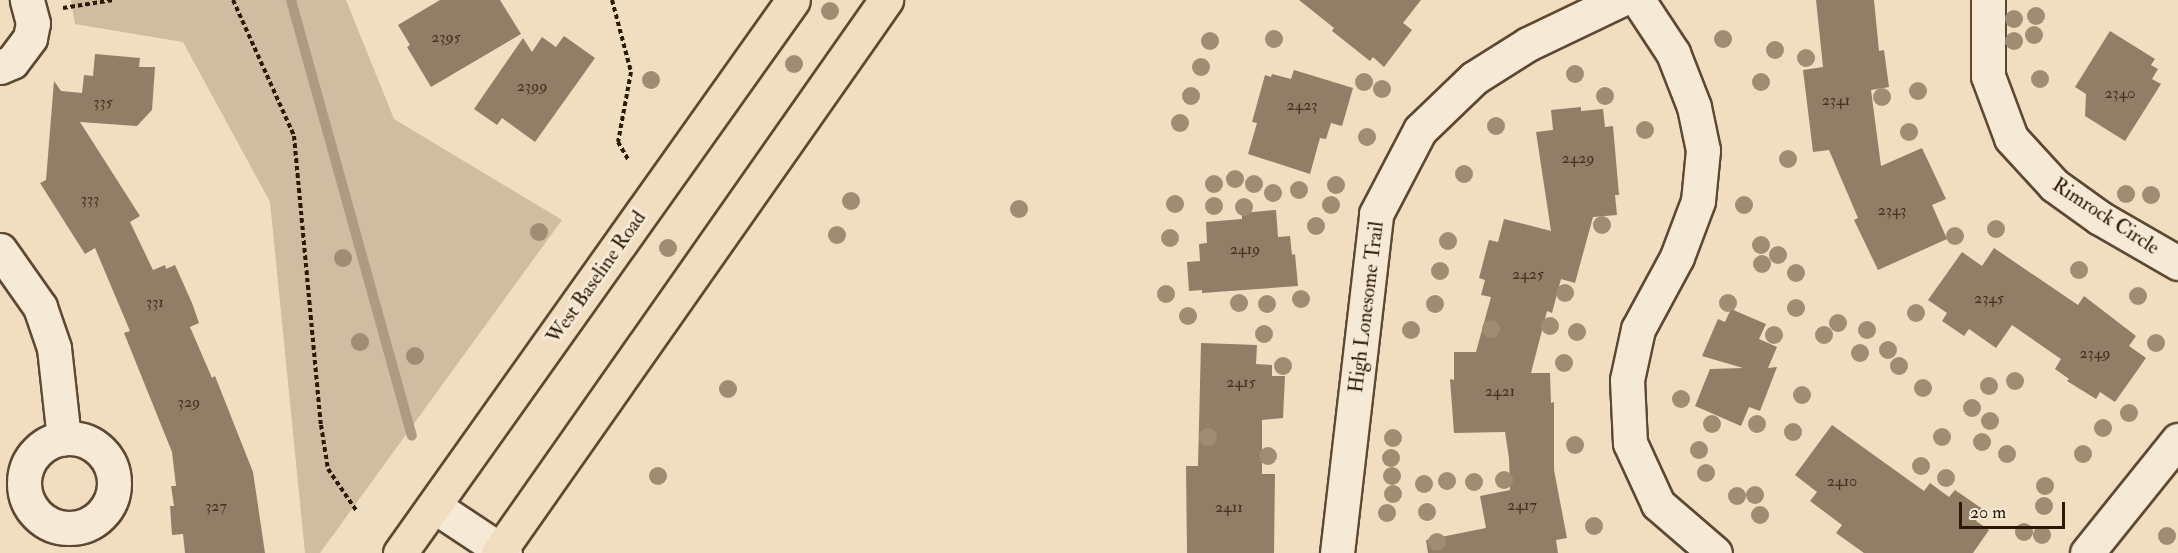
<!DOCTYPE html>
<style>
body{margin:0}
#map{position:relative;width:2178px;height:553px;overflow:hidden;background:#f1ddc0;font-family:"IM FELL Double Pica",serif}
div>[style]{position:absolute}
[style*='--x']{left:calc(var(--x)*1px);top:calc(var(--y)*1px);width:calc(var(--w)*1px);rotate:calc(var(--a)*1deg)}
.green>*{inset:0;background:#d0bca0}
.stream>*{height:10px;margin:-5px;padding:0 5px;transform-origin:5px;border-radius:5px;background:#ae9a80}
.building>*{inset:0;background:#927e66}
.path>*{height:4px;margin-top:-2px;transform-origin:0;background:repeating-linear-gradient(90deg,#2c1804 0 4.5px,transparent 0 7.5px)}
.roads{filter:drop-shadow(2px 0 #5d4933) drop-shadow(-2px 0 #5d4933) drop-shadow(0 2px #5d4933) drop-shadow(0 -2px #5d4933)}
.minor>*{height:33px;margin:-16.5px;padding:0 16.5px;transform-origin:16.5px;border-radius:16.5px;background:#f6e9d6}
.minor>.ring{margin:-16.5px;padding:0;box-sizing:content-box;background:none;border:33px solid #f6e9d6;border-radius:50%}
.major>*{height:33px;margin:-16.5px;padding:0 16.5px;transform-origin:16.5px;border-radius:16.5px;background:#f1ddc0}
.trees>*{width:18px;height:18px;margin:-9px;border-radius:50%;background:#a08c72}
span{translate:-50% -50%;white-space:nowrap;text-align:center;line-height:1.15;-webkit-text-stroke:6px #f6e9d6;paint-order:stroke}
.number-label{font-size:16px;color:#46321c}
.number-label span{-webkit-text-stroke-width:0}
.street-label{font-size:20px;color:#2c1804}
.scale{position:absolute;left:1959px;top:502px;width:106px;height:27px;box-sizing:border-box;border:3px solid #2c1804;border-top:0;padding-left:8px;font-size:18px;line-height:21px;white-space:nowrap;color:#2c1804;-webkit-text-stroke:4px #f6e9d6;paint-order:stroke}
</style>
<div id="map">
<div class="green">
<div style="clip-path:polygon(71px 0,346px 0,394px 119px,562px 220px,320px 553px,305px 553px,270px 202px,183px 42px,75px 24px)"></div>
</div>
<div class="stream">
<div style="--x:291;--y:0;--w:452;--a:74.5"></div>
</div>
<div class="building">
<div style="clip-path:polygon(440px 0,500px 0,521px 34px,431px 87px,407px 47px,410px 45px,398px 25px)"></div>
<div style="clip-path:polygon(1299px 0,1421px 0,1403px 23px,1412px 30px,1384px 67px,1373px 57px,1370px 61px,1332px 31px,1334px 28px)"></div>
<div style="clip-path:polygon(1816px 0,1874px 0,1879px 51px,1884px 50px,1889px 87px,1871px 90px,1881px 166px,1922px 148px,1946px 199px,1932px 205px,1947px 239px,1878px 270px,1854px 220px,1858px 218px,1829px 150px,1813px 152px,1803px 70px,1823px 67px)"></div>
<div style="clip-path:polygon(2110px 31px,2155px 59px,2151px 65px,2158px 69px,2152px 79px,2161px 84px,2125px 141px,2085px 116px,2086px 94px,2075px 87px)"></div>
<div style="clip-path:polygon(564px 36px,595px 58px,535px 142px,502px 118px,497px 125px,474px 109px,523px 38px,532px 52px,542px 37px,556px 47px)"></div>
<div style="clip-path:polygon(95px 54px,140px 58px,139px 67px,155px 67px,152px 110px,137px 126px,80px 122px,140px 216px,130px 222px,153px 270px,165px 265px,166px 269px,175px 265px,192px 303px,199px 323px,190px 327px,212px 378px,215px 376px,253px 472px,265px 553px,185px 553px,183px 534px,172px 535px,170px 506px,174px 506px,171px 486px,176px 486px,172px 452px,124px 333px,130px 331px,95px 248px,85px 254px,40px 183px,46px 180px,54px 81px,61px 91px,82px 93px,84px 75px,93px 76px)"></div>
<div style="clip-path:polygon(1294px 70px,1353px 88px,1342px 126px,1331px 123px,1326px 139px,1320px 138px,1310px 174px,1248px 154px,1257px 123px,1252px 122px,1265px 75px,1271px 77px,1272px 74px,1291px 79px)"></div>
<div style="clip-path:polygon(1581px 107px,1581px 111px,1603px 109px,1605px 127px,1613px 126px,1619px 195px,1615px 195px,1617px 215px,1593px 217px,1575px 283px,1561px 279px,1552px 313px,1547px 311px,1531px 373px,1550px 373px,1551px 403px,1554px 402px,1554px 470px,1567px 538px,1556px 540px,1558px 553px,1428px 553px,1426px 540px,1486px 528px,1480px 496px,1510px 490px,1509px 458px,1505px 432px,1454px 433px,1450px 379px,1454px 380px,1454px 352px,1476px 352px,1491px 297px,1481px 295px,1485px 280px,1479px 278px,1489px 240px,1498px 242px,1504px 219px,1551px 231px,1536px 132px,1553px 130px,1551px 110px)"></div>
<div style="clip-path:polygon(1276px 210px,1278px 237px,1290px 236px,1292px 255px,1295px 254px,1298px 286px,1202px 293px,1202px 290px,1189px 291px,1187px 262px,1200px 261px,1199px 244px,1207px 243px,1206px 222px,1242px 219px,1242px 213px)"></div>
<div style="clip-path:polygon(1994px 248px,2078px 305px,2084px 296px,2136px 336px,2129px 346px,2146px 358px,2115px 402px,2100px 392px,2096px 399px,2067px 381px,2069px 379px,2055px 369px,2061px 359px,2012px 325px,1996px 348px,1969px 329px,1964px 336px,1942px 321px,1947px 313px,1928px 300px,1962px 252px,1982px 266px)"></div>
<div style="clip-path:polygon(1731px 309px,1766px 324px,1759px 339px,1777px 347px,1768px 368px,1777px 367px,1760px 411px,1749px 407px,1741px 426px,1695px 406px,1710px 369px,1743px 368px,1702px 356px,1718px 319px,1725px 322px)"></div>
<div style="clip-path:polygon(1201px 343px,1257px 345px,1256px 364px,1272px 365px,1272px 376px,1285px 376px,1283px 418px,1262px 420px,1262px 474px,1275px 474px,1274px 553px,1187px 553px,1186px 466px,1198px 466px)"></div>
<div style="clip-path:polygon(1832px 425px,1924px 491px,1930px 483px,1949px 497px,1955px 490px,1984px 510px,1976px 521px,1989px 530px,1973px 553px,1864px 553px,1836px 533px,1842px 525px,1810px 501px,1817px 492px,1795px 475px)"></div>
</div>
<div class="path">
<div style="--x:233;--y:0;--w:149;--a:65.8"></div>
<div style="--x:294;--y:136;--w:290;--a:84.7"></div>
<div style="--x:321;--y:425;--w:45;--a:81"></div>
<div style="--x:328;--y:469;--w:50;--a:55.7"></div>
<div style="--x:612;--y:0;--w:74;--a:75.2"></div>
<div style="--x:631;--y:72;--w:71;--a:100.5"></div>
<div style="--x:618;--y:142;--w:20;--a:60"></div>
<div style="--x:63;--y:8;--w:51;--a:-9.1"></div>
</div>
<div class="roads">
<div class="minor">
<div style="--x:1638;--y:0;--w:64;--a:56.6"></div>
<div style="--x:1673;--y:53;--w:58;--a:68.7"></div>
<div style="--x:1694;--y:107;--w:44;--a:78.2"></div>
<div style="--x:1703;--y:150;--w:51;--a:95.6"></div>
<div style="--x:1698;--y:201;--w:60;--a:110.6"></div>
<div style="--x:1677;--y:257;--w:82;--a:118.4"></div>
<div style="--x:1638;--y:329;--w:52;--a:102.2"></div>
<div style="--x:1627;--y:380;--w:63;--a:87.3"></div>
<div style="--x:1630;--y:443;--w:67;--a:65.3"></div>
<div style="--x:1658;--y:504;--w:75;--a:40.7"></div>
<div style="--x:1988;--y:0;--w:76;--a:90"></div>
<div style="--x:1988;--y:76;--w:66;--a:69.6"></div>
<div style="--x:2011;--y:138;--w:64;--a:47.5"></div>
<div style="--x:2054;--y:185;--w:57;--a:35.7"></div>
<div style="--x:2100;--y:218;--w:90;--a:30"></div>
<div style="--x:0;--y:67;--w:13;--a:-23"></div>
<div style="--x:12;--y:62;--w:30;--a:-53"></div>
<div style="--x:30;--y:38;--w:15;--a:-79"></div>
<div style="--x:33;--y:23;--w:24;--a:-105"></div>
<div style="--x:0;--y:250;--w:70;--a:54.9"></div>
<div style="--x:40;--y:307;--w:43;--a:71.1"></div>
<div style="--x:54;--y:348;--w:91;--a:83.7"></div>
<div class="ring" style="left:24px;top:438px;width:57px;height:57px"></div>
<div style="--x:434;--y:506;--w:85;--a:33.5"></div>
<div style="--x:1337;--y:553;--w:341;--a:-83.4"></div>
<div style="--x:1376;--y:214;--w:95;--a:-62.4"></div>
<div style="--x:1420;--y:130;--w:75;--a:-43.9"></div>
<div style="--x:1474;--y:78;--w:64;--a:-32.2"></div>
<div style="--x:1528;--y:44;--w:102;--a:-25.6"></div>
<div style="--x:2087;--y:553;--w:145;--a:-51.2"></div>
</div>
<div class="major">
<div style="--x:400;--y:553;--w:678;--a:-54.6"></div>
<div style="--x:498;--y:553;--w:676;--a:-54.95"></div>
</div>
</div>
<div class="trees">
<div style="left:830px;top:11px"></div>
<div style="left:2036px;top:16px"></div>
<div style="left:2014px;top:19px"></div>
<div style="left:2034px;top:35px"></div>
<div style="left:1274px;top:39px"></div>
<div style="left:1723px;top:39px"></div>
<div style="left:1210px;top:41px"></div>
<div style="left:2014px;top:41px"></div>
<div style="left:1775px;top:50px"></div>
<div style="left:1806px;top:58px"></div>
<div style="left:794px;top:64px"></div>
<div style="left:1201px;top:67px"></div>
<div style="left:1575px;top:74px"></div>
<div style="left:2040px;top:79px"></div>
<div style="left:651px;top:80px"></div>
<div style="left:1364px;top:82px"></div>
<div style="left:1761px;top:82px"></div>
<div style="left:1382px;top:89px"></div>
<div style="left:1918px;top:91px"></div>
<div style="left:1191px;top:96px"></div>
<div style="left:1605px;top:96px"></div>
<div style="left:1882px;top:97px"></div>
<div style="left:1180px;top:123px"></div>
<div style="left:1496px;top:126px"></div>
<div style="left:1645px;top:130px"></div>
<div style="left:1909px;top:132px"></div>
<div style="left:1367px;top:137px"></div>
<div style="left:1788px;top:159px"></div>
<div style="left:1464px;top:174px"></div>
<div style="left:1235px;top:179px"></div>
<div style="left:1214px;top:184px"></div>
<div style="left:1254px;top:184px"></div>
<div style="left:1336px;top:185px"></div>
<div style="left:1299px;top:190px"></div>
<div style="left:1273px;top:193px"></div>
<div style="left:2126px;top:194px"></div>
<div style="left:2151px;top:195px"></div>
<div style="left:851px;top:201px"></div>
<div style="left:1175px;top:204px"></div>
<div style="left:1331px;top:205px"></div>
<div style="left:1744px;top:205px"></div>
<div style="left:1214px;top:206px"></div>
<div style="left:1244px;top:207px"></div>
<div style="left:1019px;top:209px"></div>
<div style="left:1602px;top:225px"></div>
<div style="left:1316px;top:226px"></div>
<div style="left:1996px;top:229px"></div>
<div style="left:539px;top:232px"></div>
<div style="left:837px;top:235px"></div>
<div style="left:1955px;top:236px"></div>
<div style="left:1170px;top:238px"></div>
<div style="left:1448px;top:241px"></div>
<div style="left:1761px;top:245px"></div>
<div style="left:668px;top:248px"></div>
<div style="left:1778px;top:255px"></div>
<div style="left:343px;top:258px"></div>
<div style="left:1762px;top:264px"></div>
<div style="left:2079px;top:270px"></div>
<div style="left:1440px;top:271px"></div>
<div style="left:1796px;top:273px"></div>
<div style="left:1565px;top:293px"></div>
<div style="left:1166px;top:294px"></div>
<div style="left:2138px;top:296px"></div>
<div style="left:1301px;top:299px"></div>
<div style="left:1239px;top:303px"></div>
<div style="left:1728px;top:303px"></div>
<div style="left:1267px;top:304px"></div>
<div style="left:1435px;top:304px"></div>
<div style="left:1796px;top:308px"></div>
<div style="left:1916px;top:313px"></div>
<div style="left:1188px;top:316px"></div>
<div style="left:1838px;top:323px"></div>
<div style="left:1550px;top:326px"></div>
<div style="left:1491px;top:329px"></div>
<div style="left:1411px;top:330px"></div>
<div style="left:1867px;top:330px"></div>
<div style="left:1577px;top:332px"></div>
<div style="left:1264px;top:334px"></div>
<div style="left:1774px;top:335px"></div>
<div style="left:1824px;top:335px"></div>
<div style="left:360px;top:342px"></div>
<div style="left:2156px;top:343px"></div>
<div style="left:1888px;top:350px"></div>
<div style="left:1860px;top:353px"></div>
<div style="left:415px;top:356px"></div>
<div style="left:1564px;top:363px"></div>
<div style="left:1283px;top:366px"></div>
<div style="left:1899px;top:366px"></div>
<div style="left:2015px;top:381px"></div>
<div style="left:1989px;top:386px"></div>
<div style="left:1923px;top:388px"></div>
<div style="left:728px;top:389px"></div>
<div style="left:1802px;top:395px"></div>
<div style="left:1681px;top:399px"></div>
<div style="left:1972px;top:408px"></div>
<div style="left:2129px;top:413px"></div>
<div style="left:1990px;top:421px"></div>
<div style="left:1712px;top:424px"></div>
<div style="left:1757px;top:424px"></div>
<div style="left:2103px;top:428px"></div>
<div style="left:1793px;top:432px"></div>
<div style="left:1208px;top:437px"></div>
<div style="left:1942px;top:437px"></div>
<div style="left:1393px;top:438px"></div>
<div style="left:1982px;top:442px"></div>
<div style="left:1575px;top:445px"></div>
<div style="left:1699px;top:450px"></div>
<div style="left:2007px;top:454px"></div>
<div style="left:2083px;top:454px"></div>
<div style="left:1268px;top:456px"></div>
<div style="left:1391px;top:458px"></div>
<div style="left:1921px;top:466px"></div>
<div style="left:1706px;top:473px"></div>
<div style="left:658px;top:476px"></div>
<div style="left:1392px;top:476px"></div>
<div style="left:1946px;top:478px"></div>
<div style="left:1504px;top:480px"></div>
<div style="left:1447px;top:481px"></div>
<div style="left:1474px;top:482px"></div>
<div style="left:1424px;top:484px"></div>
<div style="left:2045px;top:486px"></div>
<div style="left:1393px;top:494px"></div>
<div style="left:1755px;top:495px"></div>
<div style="left:1737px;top:496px"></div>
<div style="left:2044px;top:506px"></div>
<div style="left:1427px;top:512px"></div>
<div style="left:1387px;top:513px"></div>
<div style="left:1760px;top:515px"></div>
<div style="left:1594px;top:526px"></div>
<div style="left:2024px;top:532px"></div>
<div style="left:2042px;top:535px"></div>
<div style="left:2167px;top:536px"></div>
<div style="left:1437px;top:542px"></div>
</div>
<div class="number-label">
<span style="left:446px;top:37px">2395</span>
<span style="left:532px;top:86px">2399</span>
<span style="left:2120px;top:93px">2340</span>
<span style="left:1836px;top:100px">2341</span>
<span style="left:103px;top:102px">335</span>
<span style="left:1302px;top:105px">2423</span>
<span style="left:1578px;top:158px">2429</span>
<span style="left:90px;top:199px">333</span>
<span style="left:1892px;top:210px">2343</span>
<span style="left:1245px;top:249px">2419</span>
<span style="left:1528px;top:274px">2425</span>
<span style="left:1989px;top:298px">2345</span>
<span style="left:155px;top:302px">331</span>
<span style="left:2095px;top:353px">2349</span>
<span style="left:1241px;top:382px">2415</span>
<span style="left:1500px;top:391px">2421</span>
<span style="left:189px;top:402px">329</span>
<span style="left:1842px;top:481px">2410</span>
<span style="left:1522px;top:505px">2417</span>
<span style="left:216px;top:506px">327</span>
<span style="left:1229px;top:507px">2411</span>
</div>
<div class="street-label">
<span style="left:2106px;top:216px;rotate:33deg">Rimrock Circle</span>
<span style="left:596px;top:277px;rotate:-55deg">West Baseline Road</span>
<span style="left:1366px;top:307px;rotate:-83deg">High Lonesome Trail</span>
</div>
<div class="scale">20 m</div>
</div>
